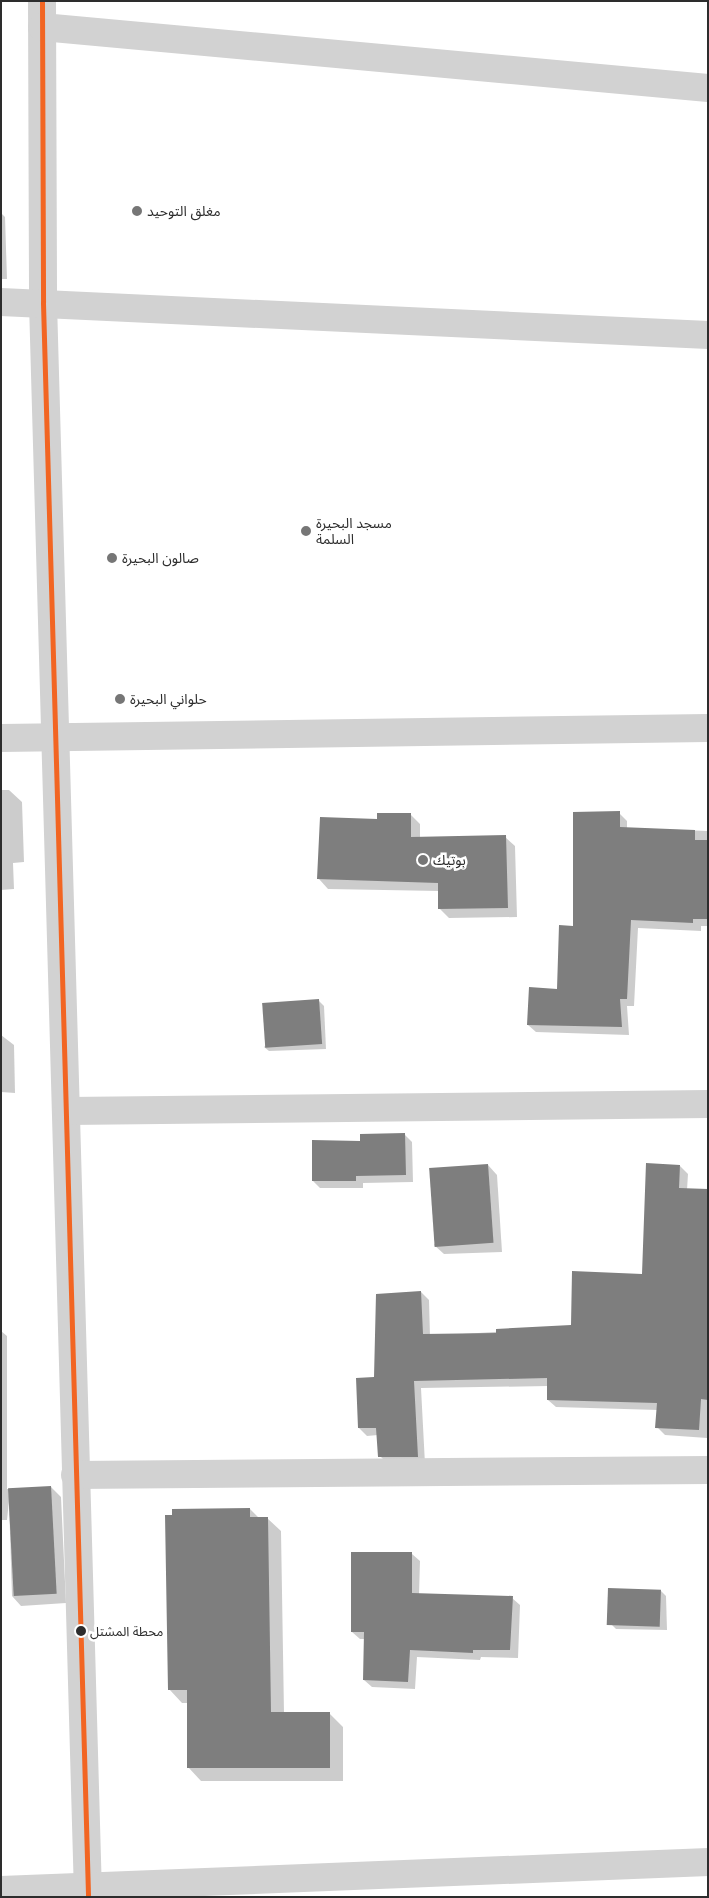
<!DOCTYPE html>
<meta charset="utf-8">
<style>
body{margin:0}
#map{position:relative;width:709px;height:1898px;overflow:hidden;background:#fff;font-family:Montserrat,"Noto Sans Arabic",sans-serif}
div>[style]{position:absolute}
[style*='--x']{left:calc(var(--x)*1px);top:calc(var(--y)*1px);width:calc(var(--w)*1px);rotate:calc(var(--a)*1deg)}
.shadow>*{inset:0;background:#0003}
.building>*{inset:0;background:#7e7e7e;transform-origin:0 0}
.street>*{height:28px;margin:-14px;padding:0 14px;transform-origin:14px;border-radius:14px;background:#d2d2d2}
.bus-1>*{height:5px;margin:-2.5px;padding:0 2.5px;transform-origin:2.5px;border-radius:2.5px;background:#f26522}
.dots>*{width:14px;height:14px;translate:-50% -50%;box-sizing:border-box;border:2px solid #fff;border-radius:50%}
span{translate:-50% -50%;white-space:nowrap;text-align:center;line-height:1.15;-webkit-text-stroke:5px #fff;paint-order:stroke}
.bus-label{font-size:13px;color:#2d2d2d}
.left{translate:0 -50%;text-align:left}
.poi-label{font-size:14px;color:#2d2d2d}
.frame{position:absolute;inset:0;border:2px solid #2d2d2d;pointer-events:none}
</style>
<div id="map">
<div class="shadow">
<div style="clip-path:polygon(1px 213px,5px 217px,7px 279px,1px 279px)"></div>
<div style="clip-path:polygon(1px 790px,9px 790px,22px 802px,24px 862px,13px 863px,14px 889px,1px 890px)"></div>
<div style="clip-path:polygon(619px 813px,627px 821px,627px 828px,708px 831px,708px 926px,701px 926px,701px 931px,638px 928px,634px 1006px,627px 1006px,629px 1035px,536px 1032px,528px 1025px,558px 990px,575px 927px)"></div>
<div style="clip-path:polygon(411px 815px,420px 824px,420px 838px,505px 837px,515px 846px,517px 917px,449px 918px,439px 908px,439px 891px,328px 889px,319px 879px,378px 820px)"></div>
<div style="clip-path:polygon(319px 1001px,324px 1006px,326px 1049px,269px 1051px,264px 1047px)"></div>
<div style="clip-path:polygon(1px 1035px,14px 1045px,15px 1093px,1px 1092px)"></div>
<div style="clip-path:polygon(404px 1134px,412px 1142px,413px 1182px,363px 1183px,363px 1188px,320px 1188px,313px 1181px,361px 1142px)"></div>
<div style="clip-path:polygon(488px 1165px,497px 1175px,502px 1252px,444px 1254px,434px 1245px)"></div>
<div style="clip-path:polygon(680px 1166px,688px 1174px,687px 1190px,708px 1190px,707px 1438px,665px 1435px,657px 1427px,658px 1410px,556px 1407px,548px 1400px,548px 1386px,421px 1388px,425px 1464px,388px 1464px,380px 1456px,378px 1435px,367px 1436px,359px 1428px,375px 1379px,421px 1292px,429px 1300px,430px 1336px,572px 1327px,643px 1275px)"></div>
<div style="clip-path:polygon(1px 1331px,7px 1336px,7px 1489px,51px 1487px,61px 1497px,66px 1603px,21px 1606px,12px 1596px,9px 1501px,7px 1520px,1px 1520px)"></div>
<div style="clip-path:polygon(250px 1509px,259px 1518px,267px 1518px,281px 1531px,284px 1713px,329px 1713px,343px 1727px,343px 1781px,201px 1781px,188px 1767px,188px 1703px,182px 1703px,169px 1689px)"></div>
<div style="clip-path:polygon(412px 1554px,420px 1561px,419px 1595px,512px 1598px,520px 1605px,518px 1658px,481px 1657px,480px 1660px,417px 1657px,415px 1689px,372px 1687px,364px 1680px,365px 1639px,360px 1639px,352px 1632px)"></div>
<div style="clip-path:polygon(661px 1591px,666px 1596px,667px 1630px,616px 1629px,611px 1624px)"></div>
</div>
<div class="building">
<div style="clip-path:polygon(620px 811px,620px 827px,695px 830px,695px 840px,708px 840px,708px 919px,693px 919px,693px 923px,631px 920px,627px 999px,620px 999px,622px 1027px,527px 1025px,529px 987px,557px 989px,559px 925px,573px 926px,573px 812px)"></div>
<div style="clip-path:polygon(377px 813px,411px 813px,411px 837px,506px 835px,508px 908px,438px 909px,438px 883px,317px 879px,320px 817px,377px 819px)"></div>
<div style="left:319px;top:999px;width:45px;height:57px;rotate:86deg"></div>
<div style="clip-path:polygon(405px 1133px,406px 1175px,356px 1176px,356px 1181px,312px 1181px,312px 1140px,360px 1141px,360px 1134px)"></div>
<div style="clip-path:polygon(646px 1163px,680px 1165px,679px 1188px,708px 1189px,708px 1400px,701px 1399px,699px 1430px,655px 1428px,657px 1403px,547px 1400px,547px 1378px,414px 1381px,418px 1457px,378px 1457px,376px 1428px,358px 1428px,356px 1378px,374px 1377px,376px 1294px,421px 1291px,423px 1334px,496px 1333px,496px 1329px,571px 1325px,572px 1271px,642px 1274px)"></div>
<div style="left:488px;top:1164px;width:79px;height:59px;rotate:86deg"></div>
<div style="left:51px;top:1486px;width:108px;height:43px;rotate:87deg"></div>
<div style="clip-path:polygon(250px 1508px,250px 1517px,268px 1517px,271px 1712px,330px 1712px,330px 1768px,187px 1768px,187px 1690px,168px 1690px,165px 1515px,172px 1515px,172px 1509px)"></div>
<div style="clip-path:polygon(351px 1552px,412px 1552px,412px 1593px,513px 1596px,510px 1650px,473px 1650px,473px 1653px,410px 1650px,408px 1682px,363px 1680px,364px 1632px,351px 1632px)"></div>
<div style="left:608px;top:1588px;width:53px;height:37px;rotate:2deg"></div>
</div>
<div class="street">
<div style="--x:42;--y:1;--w:302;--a:89.8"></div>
<div style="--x:43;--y:303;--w:1595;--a:88.38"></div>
<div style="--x:42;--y:27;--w:669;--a:5.23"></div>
<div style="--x:1;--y:302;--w:708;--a:2.67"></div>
<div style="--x:1;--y:738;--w:707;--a:-0.81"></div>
<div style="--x:68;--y:1111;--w:640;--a:-0.63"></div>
<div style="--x:75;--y:1475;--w:633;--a:-0.45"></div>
<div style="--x:1;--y:1890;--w:708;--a:-2.27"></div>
</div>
<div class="bus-1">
<div style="--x:42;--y:1;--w:302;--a:89.8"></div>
<div style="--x:43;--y:303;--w:1595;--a:88.38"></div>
</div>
<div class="dots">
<div style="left:137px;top:211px;background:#767676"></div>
<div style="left:306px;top:531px;background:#767676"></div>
<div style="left:112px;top:558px;background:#767676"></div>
<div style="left:120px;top:699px;background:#767676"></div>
<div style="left:423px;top:860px;background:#767676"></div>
<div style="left:81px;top:1631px;background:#2d2d2d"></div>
</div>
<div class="bus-label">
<span class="left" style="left:90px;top:1631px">محطة المشتل</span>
</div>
<div class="poi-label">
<span class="left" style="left:147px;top:211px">مغلق التوحيد</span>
<span class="left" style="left:316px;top:531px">مسجد البحيرة<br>السلمة</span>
<span class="left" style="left:122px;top:558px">صالون البحيرة</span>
<span class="left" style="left:130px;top:699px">حلواني البحيرة</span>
<span class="left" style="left:433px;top:860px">بوتيك</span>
</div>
<div class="frame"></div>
</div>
